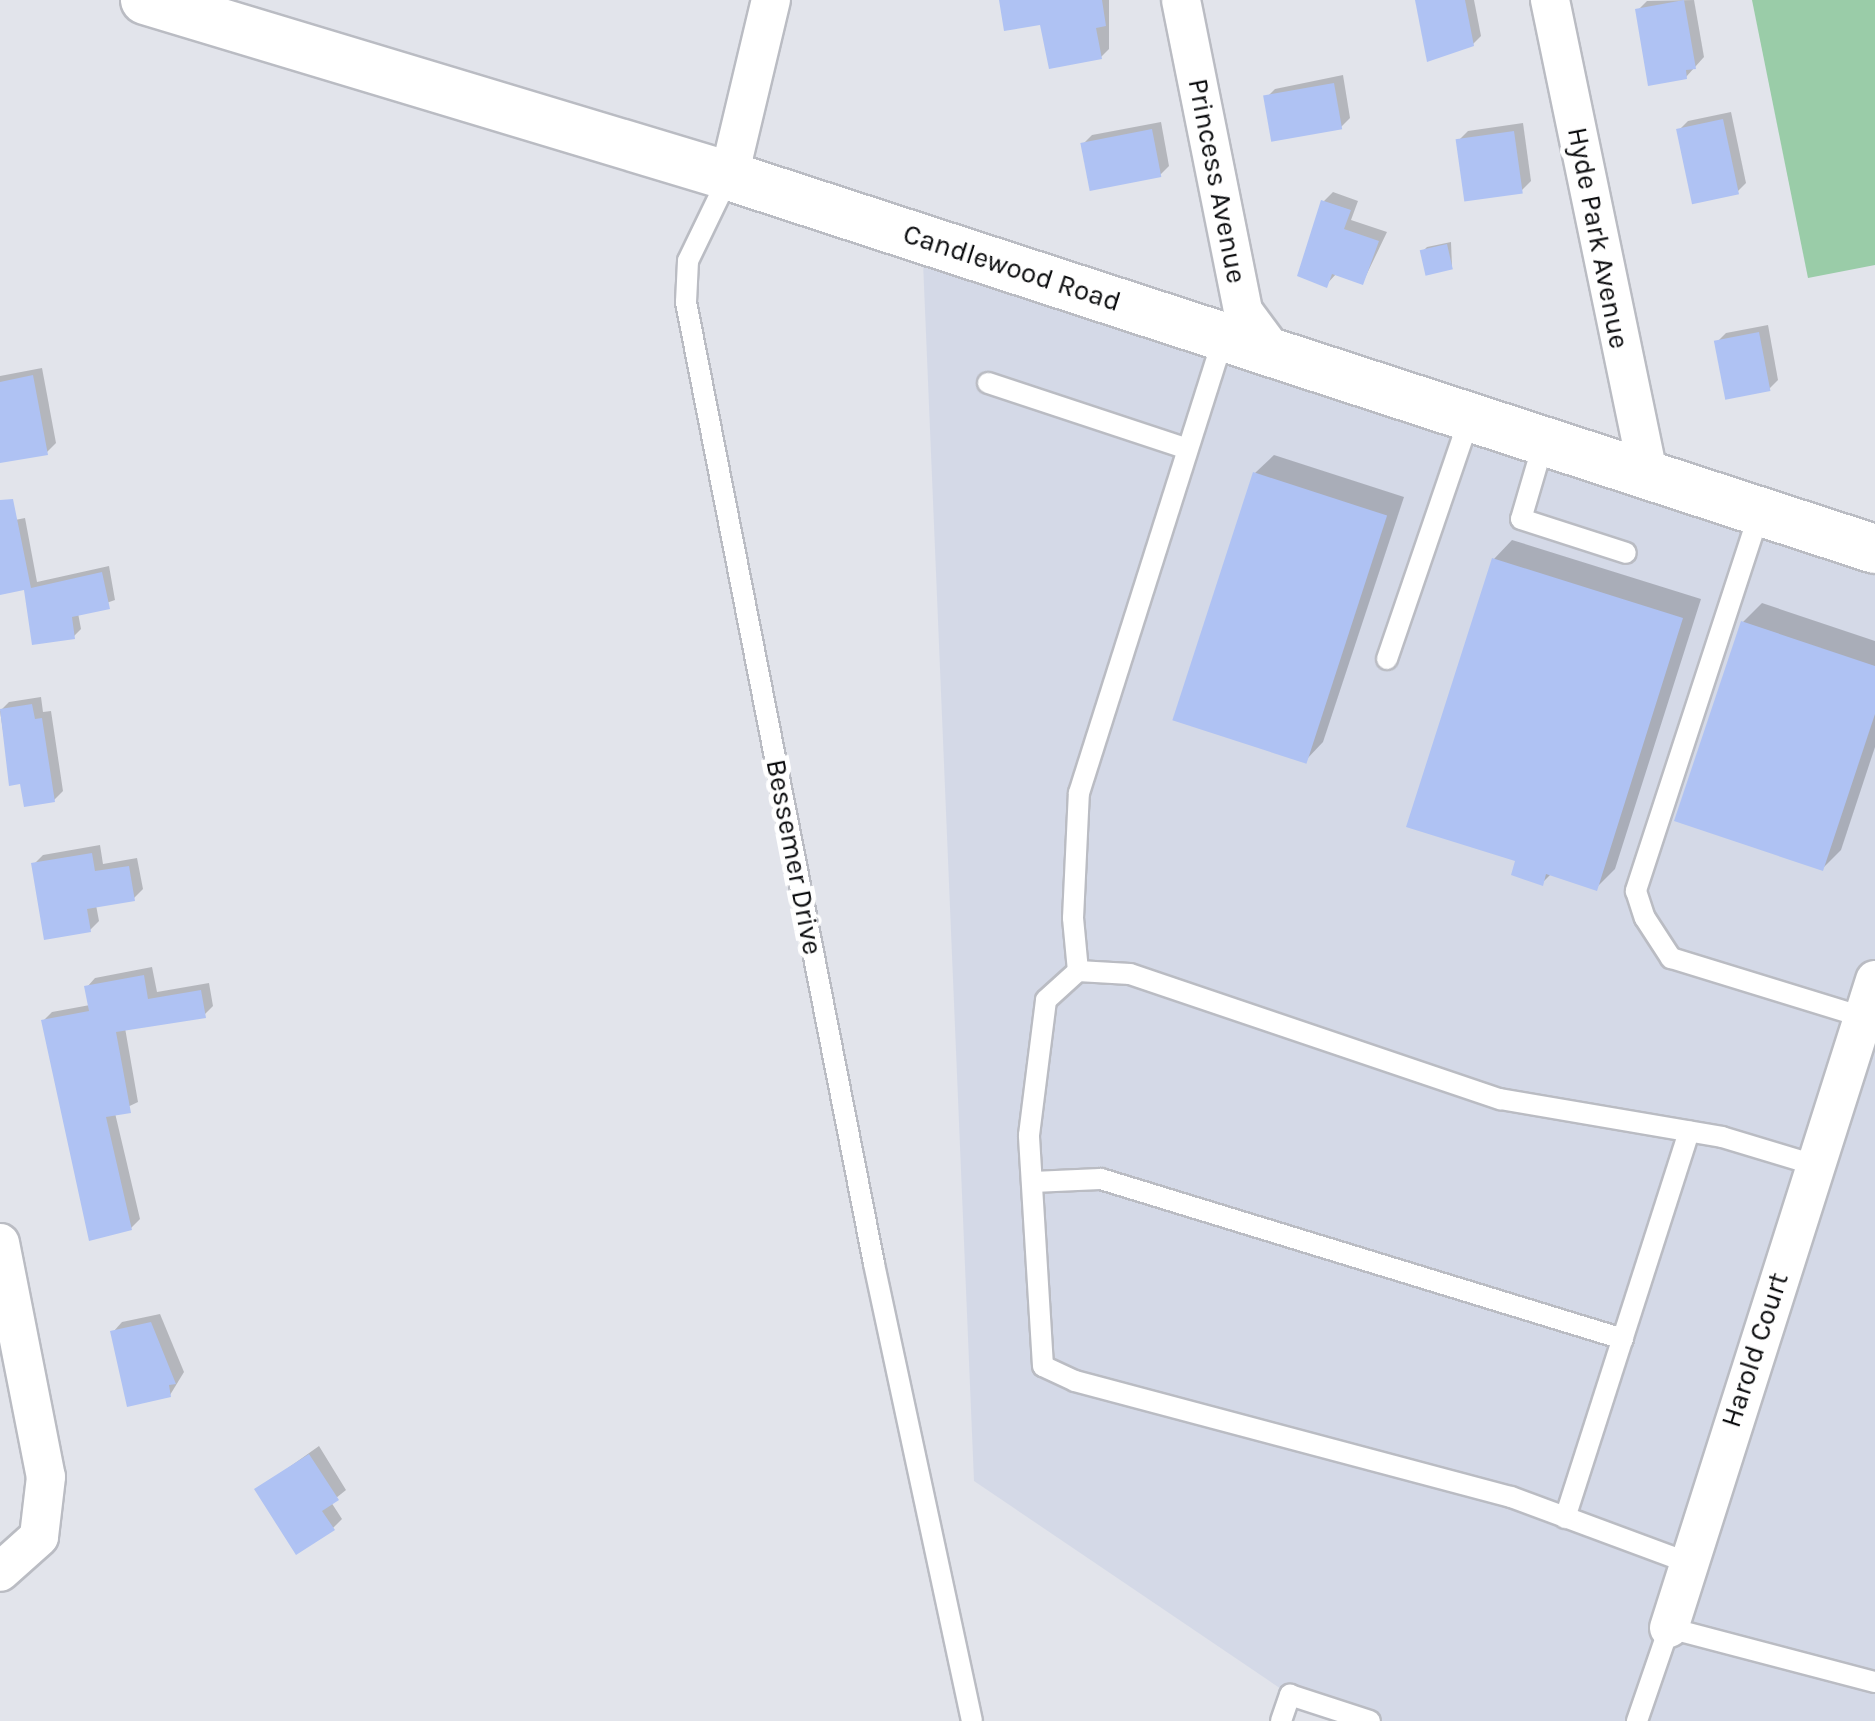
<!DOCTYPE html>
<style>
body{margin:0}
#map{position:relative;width:1875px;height:1721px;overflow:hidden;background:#e2e4eb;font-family:Karla,sans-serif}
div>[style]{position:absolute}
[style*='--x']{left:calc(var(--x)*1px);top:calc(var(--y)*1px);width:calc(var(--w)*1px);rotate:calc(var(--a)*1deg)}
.built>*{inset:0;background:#d4d9e7}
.green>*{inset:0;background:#9acca8}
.shadow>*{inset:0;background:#0003}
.building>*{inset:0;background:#afc2f3;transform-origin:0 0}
.roads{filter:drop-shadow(2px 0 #babcc3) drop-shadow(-2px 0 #babcc3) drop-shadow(0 2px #babcc3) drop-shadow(0 -2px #babcc3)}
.service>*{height:20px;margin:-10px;padding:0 10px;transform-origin:10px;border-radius:10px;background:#fff}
.minor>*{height:38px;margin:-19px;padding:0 19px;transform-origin:19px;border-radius:19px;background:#fff}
.tertiary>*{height:48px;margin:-24px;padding:0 24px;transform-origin:24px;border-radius:24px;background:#fff}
span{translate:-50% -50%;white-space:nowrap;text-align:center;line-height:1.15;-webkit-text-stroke:10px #fff;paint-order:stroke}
.street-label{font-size:28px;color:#0b0c0e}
</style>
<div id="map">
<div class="built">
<div style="clip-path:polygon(922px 238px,1875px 549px,1875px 1721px,1377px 1721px,1290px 1695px,974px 1481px)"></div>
</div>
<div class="green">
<div style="clip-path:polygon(1752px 0,1875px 0,1875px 265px,1808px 278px)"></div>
</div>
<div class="shadow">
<div style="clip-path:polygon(1002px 0,1109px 0,1109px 49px,1101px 57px)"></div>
<div style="clip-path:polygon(1417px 0,1474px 0,1481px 36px,1473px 44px)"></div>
<div style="clip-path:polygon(1694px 0,1704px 57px,1686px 77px,1638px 10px,1647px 1px)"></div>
<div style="clip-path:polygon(1343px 75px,1350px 118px,1341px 127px,1266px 98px,1275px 89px)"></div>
<div style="clip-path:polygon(1731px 112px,1746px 183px,1737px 192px,1679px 130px,1688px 121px)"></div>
<div style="clip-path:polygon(1161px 122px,1169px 166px,1160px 175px,1083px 144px,1092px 135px)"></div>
<div style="clip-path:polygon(1523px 123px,1531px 181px,1522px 190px,1459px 140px,1468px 131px)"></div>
<div style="clip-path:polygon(1333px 192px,1358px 201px,1351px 220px,1387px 232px,1363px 282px,1337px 273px,1326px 285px,1324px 201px)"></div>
<div style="clip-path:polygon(1451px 242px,1452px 267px,1423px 251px,1427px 247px)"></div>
<div style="clip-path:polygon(1768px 325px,1778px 380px,1769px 389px,1717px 342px,1726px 333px)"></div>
<div style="clip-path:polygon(42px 368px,56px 443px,47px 452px,0 461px,0 376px)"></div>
<div style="clip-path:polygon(1274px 455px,1404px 497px,1323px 742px,1305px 761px,1255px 473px)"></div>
<div style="clip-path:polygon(25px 518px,37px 582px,109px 566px,115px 600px,78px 613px,81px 629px,74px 636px,26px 587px,0 593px,0 523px)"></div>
<div style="clip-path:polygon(1512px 540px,1701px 599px,1615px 869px,1596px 888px,1552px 873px,1542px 883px,1518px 860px,1494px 559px)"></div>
<div style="clip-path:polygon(1762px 603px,1875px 641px,1875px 747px,1841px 850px,1822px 869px,1743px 622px)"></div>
<div style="clip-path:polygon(41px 697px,43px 712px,51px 711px,63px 791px,54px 800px,22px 781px,11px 783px,0 711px,9px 702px)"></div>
<div style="clip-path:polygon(100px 845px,103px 864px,137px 858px,143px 889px,134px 898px,96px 905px,99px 921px,90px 930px,34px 864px,43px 855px)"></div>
<div style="clip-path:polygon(152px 967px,157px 992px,209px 983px,213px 1006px,204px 1015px,125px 1028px,138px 1102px,115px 1113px,140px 1219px,131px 1228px,44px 1020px,52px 1012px,90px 1005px,87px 987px,95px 978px)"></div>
<div style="clip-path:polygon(160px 1314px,184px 1372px,170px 1395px,113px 1332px,122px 1322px)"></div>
<div style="clip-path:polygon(319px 1446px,346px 1490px,331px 1502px,342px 1519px,333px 1528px,257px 1490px)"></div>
</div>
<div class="building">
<div style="clip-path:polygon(999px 0,1102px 0,1106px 26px,1096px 28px,1102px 59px,1049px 69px,1040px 25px,1004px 31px)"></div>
<div style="clip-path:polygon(1415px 0,1465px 0,1474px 46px,1427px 62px)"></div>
<div style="clip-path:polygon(1684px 0,1696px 69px,1686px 70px,1687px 79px,1648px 86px,1635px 9px)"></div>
<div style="left:1334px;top:83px;width:47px;height:72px;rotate:80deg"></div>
<div style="left:1723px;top:119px;width:77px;height:48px;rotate:78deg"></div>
<div style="left:1152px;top:129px;width:49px;height:73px;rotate:79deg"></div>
<div style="left:1514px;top:131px;width:63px;height:59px;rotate:82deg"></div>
<div style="clip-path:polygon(1321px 200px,1351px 210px,1344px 229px,1379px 241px,1363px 285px,1332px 274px,1327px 288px,1297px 276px)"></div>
<div style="left:1447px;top:244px;width:26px;height:28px;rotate:77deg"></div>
<div style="left:1759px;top:332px;width:60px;height:46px;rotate:79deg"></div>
<div style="clip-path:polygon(33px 375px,48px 455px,0 463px,0 382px)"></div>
<div style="left:1253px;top:472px;width:141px;height:261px;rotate:18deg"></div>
<div style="clip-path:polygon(13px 499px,31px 588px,102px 572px,110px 609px,72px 617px,75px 639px,32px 645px,24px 590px,0 595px,0 500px)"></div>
<div style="clip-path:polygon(1492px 558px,1683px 618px,1597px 891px,1546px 874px,1543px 886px,1511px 875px,1515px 861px,1406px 827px)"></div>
<div style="clip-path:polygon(1741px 621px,1875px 666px,1875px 714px,1823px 871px,1674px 821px)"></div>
<div style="clip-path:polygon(32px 704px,35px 719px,42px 718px,55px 802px,24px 807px,20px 784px,9px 786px,0 709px)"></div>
<div style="clip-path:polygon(92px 853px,95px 871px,129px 866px,135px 901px,87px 909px,91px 932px,44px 940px,31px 863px)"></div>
<div style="clip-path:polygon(144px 975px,148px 999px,201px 990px,206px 1018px,116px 1032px,131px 1113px,106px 1117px,132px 1230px,89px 1241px,41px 1020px,89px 1011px,84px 986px)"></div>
<div style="clip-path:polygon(151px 1322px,176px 1384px,169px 1385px,171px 1397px,127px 1407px,110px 1331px)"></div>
<div style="clip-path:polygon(309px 1454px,339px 1500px,322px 1511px,335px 1530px,296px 1555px,254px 1489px)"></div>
</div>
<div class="roads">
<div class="service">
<div style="--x:729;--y:176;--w:94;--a:115.8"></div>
<div style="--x:688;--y:261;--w:41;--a:92.8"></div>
<div style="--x:686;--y:302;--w:980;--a:78.94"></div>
<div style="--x:874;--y:1264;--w:467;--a:77.9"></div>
<div style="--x:988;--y:383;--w:210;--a:18.3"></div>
<div style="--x:1544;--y:441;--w:81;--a:106.4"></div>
<div style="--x:1521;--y:519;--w:110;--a:17.9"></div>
<div style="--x:1760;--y:511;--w:400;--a:108.1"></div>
<div style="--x:1636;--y:891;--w:28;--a:72"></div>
<div style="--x:1645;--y:918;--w:48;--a:57"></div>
<div style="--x:1671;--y:958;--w:201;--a:17.1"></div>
<div style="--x:1387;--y:659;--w:256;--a:-71.1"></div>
<div style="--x:1078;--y:971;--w:53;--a:-95.4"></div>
<div style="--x:1073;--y:918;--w:125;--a:-87.3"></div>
<div style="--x:1079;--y:793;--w:478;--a:-72.4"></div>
<div style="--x:1032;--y:1182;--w:69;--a:-2.5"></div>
<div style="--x:1101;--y:1179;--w:546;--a:17.04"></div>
<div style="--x:1565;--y:1518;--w:406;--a:-72.2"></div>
<div style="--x:1686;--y:1562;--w:187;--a:-159.6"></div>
<div style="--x:1511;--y:1497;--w:451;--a:-165.1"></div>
<div style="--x:1075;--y:1381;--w:35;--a:-155"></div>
<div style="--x:1043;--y:1366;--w:231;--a:-93.5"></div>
<div style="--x:1029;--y:1135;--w:136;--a:-82.8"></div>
<div style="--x:1046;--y:1000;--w:43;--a:-42.2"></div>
<div style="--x:1078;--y:971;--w:52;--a:3.3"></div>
<div style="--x:1130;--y:974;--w:391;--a:18.7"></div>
<div style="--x:1500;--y:1099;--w:225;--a:9.7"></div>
<div style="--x:1722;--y:1137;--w:97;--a:16.8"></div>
<div style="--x:1281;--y:1721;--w:28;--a:-71"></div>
<div style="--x:1290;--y:1695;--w:84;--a:18"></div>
<div style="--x:1637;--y:1721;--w:98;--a:-71"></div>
<div style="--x:1669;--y:1628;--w:213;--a:14.7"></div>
</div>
<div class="minor">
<div style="--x:1181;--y:0;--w:317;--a:78.7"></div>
<div style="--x:1243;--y:311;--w:52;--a:53.6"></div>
<div style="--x:1550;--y:0;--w:485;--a:78.3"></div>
<div style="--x:729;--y:176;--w:181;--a:-76.6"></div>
<div style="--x:0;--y:1243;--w:238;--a:78.9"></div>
<div style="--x:46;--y:1477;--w:60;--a:96.7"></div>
<div style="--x:39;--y:1537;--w:52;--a:138.1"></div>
<div style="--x:1669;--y:1628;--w:680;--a:-72.36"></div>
</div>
<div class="tertiary">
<div style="--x:145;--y:0;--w:610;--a:16.77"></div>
<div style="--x:729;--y:176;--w:1205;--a:18.03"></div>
</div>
</div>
<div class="street-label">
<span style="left:1217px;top:181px;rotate:79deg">Princess Avenue</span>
<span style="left:1598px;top:238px;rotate:79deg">Hyde Park Avenue</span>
<span style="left:1012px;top:268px;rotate:18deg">Candlewood Road</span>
<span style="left:794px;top:857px;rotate:79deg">Bessemer Drive</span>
<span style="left:1755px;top:1350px;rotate:-72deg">Harold Court</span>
</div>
</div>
